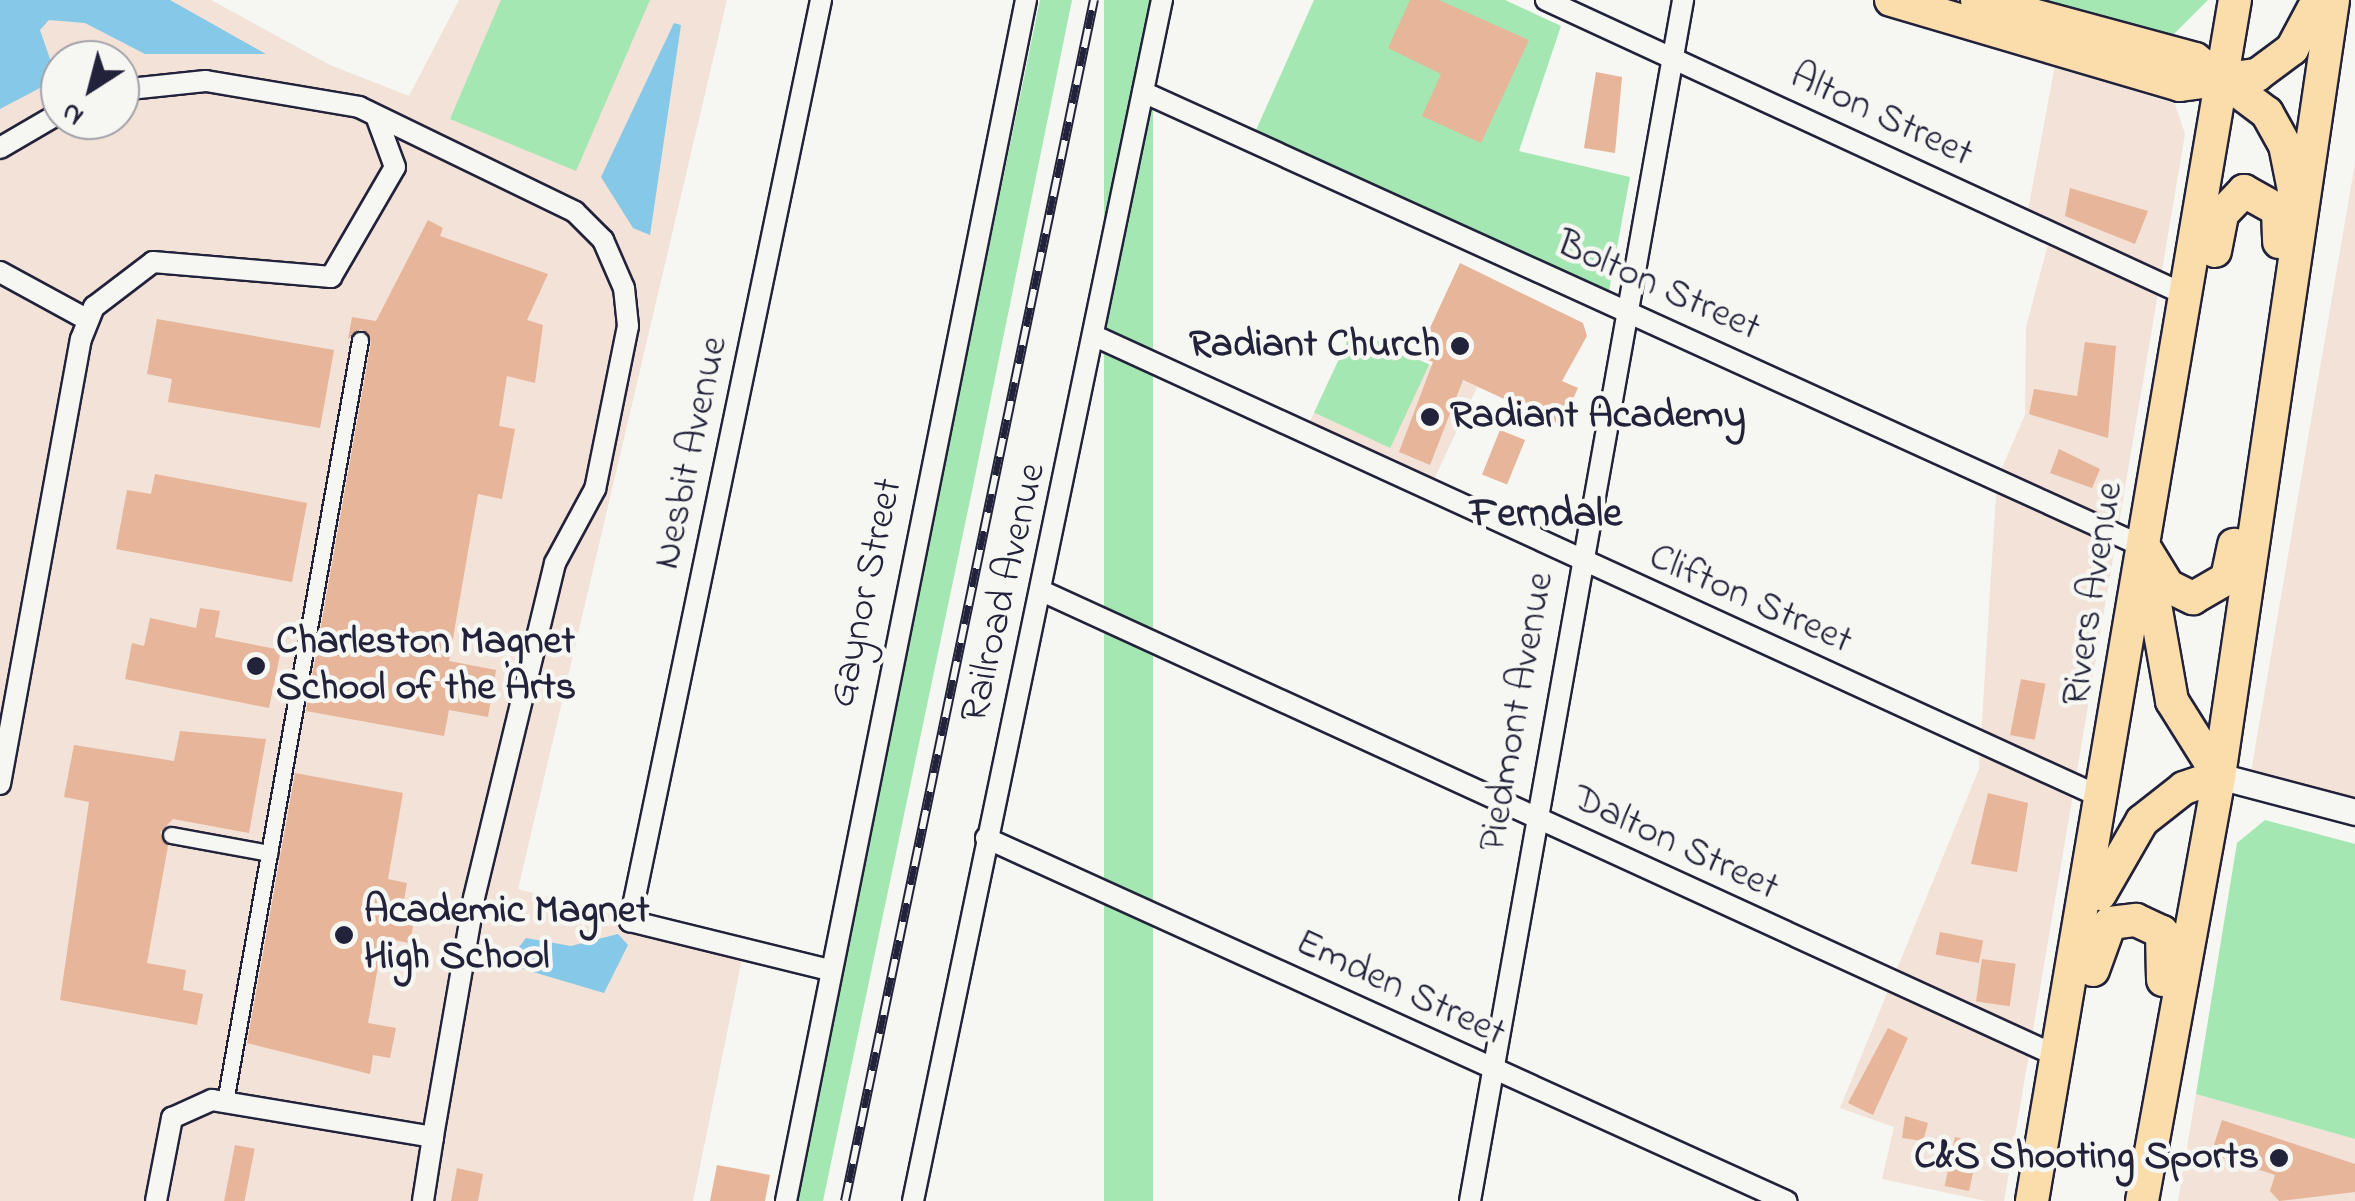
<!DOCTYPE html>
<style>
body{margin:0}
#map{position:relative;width:2355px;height:1201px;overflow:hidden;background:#f6f6f2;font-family:"Indie Flower",sans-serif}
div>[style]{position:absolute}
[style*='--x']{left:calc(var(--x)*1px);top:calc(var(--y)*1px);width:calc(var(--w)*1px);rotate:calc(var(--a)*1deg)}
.built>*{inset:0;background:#f2e2d7;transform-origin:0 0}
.green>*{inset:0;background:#a4e7b2;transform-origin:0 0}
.water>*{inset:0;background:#86c8e7}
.building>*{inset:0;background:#e7b599;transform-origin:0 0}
.roads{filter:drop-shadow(2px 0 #22223b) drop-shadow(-2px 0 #22223b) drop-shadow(0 2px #22223b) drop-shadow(0 -2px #22223b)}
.pedestrian>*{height:15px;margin:-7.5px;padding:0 7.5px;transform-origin:7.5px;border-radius:7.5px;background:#f6f6f2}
.minor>*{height:20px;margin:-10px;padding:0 10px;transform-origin:10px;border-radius:10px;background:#f6f6f2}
.tertiary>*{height:25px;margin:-12.5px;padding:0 12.5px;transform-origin:12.5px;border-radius:12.5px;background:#f6f6f2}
.primary>*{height:32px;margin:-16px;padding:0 16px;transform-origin:16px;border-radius:16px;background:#faddab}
.rail>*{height:10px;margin-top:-5px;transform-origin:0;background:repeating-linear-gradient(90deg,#f6f6f2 0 19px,#22223b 0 38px);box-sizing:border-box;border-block:2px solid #22223b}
.dots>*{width:28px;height:28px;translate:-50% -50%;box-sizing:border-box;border:5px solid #f6f6f2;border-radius:50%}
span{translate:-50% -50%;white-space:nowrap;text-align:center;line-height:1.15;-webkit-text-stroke:9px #f6f6f2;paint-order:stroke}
.street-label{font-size:40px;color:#22223b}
.poi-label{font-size:40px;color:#22223b;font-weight:700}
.right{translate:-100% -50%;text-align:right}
.left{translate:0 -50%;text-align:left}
.neighbourhood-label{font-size:42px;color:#22223b;font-weight:700}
.north{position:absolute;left:40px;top:40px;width:100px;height:100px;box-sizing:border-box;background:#f6f6f2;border:2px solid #a1a1a9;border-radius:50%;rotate:216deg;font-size:28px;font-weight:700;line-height:40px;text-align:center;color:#22223b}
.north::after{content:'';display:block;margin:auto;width:35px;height:45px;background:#22223b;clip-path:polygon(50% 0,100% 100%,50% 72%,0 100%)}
</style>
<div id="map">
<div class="built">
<div style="clip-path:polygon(evenodd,0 0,211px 0,330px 65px,409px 96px,459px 0,727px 0,518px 889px,744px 949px,693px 1201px,0 1201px,0 0,60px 60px,120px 60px,120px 120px,60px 120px,60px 60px)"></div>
<div style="clip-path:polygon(2055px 65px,2175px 104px,2185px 134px,2004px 1201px,1986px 1201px,1882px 1179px,1894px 1127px,1840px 1108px,1979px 769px,1997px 479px,2025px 415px,2026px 327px,2051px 233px,2026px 221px)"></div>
<div style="clip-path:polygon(2355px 163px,2355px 812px,2249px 784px)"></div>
<div style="left:1353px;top:329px;width:137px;height:116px;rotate:25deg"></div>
<div style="clip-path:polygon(2196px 1094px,2355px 1139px,2355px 1201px,2178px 1201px)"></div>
</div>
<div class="green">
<div style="clip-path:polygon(501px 0,650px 0,576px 171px,450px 119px)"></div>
<div style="clip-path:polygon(1040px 0,1072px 0,973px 486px,823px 1201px,792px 1201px)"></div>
<div style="left:1104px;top:0;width:49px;height:1226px"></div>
<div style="clip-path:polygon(1314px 0,1505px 0,1561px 26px,1519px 151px,1630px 177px,1607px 302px,1252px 139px)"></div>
<div style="clip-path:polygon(2026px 0,2208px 0,2171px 37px)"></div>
<div style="left:1353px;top:329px;width:84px;height:92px;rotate:25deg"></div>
<div style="clip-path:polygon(2265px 820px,2355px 844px,2355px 1139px,2196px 1094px,2237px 843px)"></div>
</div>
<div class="water">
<div style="clip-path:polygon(0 0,170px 0,266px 54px,145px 54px,85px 23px,49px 20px,40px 30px,57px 79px,0 109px)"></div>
<div style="clip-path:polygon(674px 23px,681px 25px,650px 235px,633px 228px,601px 177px)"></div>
<div style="clip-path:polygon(618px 934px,628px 945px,604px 993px,523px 969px,512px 956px,526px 938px,571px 946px)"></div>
</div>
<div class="building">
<div style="clip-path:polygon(1410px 0,1439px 0,1529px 40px,1481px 143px,1422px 116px,1441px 74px,1388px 48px)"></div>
<div style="clip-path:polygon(1596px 72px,1622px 77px,1615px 153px,1584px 148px)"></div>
<div style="clip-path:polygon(2070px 188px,2148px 211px,2135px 244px,2065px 216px)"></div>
<div style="clip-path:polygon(428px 220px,443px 228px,440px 236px,548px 274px,527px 320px,543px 325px,535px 383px,507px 376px,499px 426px,515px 429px,502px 499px,478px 494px,449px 661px,496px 670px,488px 717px,449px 710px,444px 736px,306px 711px,371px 342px,361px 329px,348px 339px,352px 317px,376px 321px)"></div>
<div style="clip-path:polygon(1460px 263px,1583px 323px,1587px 336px,1562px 381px,1578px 388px,1561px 425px,1463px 380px,1430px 465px,1399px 452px,1433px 362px,1417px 356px)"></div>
<div style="clip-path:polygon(157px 319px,334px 350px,320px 428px,168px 402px,172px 379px,147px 374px)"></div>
<div style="clip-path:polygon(2085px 342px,2116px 346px,2108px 438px,2029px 414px,2034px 389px,2077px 396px)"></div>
<div style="left:1500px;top:430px;width:27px;height:48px;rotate:22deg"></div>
<div style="clip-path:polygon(2059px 449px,2100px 469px,2092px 488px,2050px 473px)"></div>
<div style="clip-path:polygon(155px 474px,307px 503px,292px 582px,116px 549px,127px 490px,151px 494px)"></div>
<div style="clip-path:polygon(200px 608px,220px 611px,215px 637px,281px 650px,269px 708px,125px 679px,132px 643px,144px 646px,150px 618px,196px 628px)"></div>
<div style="left:2021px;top:679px;width:25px;height:57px;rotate:11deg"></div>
<div style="clip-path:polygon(180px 731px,266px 739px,249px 833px,173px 819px,160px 832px,168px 846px,147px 963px,186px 970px,183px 990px,203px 994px,197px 1025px,60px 1000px,89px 802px,64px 797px,74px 745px,174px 761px)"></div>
<div style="clip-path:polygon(295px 773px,403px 793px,388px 879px,407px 883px,400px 923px,413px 926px,410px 943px,383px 938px,368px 1023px,396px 1028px,390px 1058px,373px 1055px,370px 1074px,247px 1043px)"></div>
<div style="clip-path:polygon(1988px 793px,2028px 803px,2017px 872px,1971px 864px)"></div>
<div style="left:1940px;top:932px;width:44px;height:23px;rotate:11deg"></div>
<div style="left:1982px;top:959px;width:34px;height:43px;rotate:8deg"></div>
<div style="clip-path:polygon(1888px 1028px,1908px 1038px,1873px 1115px,1848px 1103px)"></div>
<div style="clip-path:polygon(1905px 1116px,1928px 1123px,1923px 1141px,1902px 1138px)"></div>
<div style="clip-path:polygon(2222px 1120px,2355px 1164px,2355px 1192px,2279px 1201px,2270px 1191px,2275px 1175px,2211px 1154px)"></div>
<div style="left:1955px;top:1137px;width:25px;height:50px;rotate:12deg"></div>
<div style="left:235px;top:1145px;width:20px;height:57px;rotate:11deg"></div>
<div style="clip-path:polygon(717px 1165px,770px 1175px,765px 1201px,710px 1201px)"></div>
<div style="clip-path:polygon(457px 1168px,483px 1174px,478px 1201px,451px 1201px)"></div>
</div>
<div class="roads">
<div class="pedestrian">
<div style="--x:171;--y:835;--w:100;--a:10.4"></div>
<div style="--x:225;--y:1102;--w:774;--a:-79.95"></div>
</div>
<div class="minor">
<div style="--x:821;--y:0;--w:941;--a:101.72"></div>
<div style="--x:630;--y:921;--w:201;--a:13.8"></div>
<div style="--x:1546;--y:0;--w:707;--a:24.75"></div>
<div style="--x:120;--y:90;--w:86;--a:-6"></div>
<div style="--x:206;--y:81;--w:155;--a:9.6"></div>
<div style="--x:359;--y:107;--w:240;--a:25.9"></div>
<div style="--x:575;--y:212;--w:40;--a:45"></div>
<div style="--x:603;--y:240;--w:52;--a:66.4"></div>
<div style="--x:624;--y:288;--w:38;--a:84"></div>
<div style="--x:628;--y:326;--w:166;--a:101.4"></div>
<div style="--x:595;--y:489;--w:84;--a:118.4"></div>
<div style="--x:555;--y:563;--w:346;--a:103.6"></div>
<div style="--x:474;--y:899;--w:242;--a:99.8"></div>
<div style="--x:1143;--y:92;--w:1100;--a:24.44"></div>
<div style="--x:0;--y:148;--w:69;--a:-30.3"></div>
<div style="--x:0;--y:272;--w:100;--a:28.6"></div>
<div style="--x:1097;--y:337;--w:1107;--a:24.62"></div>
<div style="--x:1044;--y:592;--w:1116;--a:24.61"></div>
<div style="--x:0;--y:784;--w:452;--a:-79.7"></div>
<div style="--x:81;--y:339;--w:35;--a:-68"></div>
<div style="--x:94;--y:307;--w:74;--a:-37.3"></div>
<div style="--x:153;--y:262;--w:179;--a:4.8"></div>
<div style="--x:331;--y:277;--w:127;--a:-59.8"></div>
<div style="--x:395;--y:167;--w:54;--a:-110.4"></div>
<div style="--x:986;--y:838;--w:879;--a:24.41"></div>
<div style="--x:156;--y:1201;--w:85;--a:-79.1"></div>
<div style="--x:172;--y:1118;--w:44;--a:-24.2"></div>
<div style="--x:212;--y:1100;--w:224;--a:9.5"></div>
<div style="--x:433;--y:1137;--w:65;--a:98.9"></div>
<div style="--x:786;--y:1201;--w:1225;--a:-78.7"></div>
<div style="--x:913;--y:1201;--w:1227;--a:-78.29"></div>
<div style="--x:1470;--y:1201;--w:1220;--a:-79.94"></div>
</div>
<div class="tertiary">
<div style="--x:2219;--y:776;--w:141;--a:14.8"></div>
</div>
<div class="primary">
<div style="--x:1891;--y:0;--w:301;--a:16.4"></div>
<div style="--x:2180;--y:85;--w:78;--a:-7.4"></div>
<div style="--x:2257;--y:75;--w:44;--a:-36.6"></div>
<div style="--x:2292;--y:49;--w:55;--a:-62"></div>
<div style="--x:1977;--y:0;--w:226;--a:15.1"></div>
<div style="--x:2195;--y:59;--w:90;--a:36.9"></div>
<div style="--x:2267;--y:113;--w:37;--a:61"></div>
<div style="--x:2285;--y:145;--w:56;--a:78.7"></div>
<div style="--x:2215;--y:251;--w:38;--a:-79"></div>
<div style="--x:2222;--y:214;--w:32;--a:-46"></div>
<div style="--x:2244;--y:191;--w:39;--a:29"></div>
<div style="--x:2278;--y:210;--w:32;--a:88"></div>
<div style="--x:2144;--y:547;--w:46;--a:58.4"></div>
<div style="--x:2168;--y:586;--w:28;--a:26"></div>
<div style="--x:2193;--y:598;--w:39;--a:-30"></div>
<div style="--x:2227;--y:578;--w:34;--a:-78"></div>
<div style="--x:2150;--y:576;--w:127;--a:80"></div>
<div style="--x:2172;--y:701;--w:89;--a:57.9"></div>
<div style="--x:2100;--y:894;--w:84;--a:-60.1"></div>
<div style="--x:2142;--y:821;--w:53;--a:-38.2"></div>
<div style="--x:2184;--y:788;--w:37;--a:-19"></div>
<div style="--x:2093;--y:970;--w:50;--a:-70.1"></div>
<div style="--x:2110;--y:923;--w:26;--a:-7"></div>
<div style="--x:2136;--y:920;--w:29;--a:25"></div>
<div style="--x:2162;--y:932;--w:48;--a:88.8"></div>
<div style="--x:2032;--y:1201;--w:1218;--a:-80.41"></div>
<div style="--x:2142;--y:1201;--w:432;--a:-79.7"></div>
<div style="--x:2219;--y:776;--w:784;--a:-81.64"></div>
</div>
</div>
<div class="rail">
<div style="--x:845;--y:1201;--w:1227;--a:-78.29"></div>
</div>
<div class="dots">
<div style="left:1460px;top:346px;background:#22223b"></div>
<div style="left:1430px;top:417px;background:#22223b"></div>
<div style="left:256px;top:666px;background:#22223b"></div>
<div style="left:344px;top:935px;background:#22223b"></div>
<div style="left:2279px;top:1158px;background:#22223b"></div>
</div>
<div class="street-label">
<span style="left:1881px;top:116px;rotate:25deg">Alton Street</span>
<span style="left:1658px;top:287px;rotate:24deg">Bolton Street</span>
<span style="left:692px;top:453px;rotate:-78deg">Nesbit Avenue</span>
<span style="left:867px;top:593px;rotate:-78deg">Gaynor Street</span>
<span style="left:1005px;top:593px;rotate:-77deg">Railroad Avenue</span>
<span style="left:2094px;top:594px;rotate:-81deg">Rivers Avenue</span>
<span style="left:1750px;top:600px;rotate:24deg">Clifton Street</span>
<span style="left:1518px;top:712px;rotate:-80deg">Piedmont Avenue</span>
<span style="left:1675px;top:844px;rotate:25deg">Dalton Street</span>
<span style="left:1400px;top:989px;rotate:25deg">Emden Street</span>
</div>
<div class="poi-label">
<span class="right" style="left:1440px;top:346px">Radiant Church</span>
<span class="left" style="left:1450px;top:417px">Radiant Academy</span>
<span class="left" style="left:276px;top:666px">Charleston Magnet<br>School of the Arts</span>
<span class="left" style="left:364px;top:935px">Academic Magnet<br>High School</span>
<span class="right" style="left:2259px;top:1158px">C&amp;S Shooting Sports</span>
</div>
<div class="neighbourhood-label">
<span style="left:1546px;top:515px">Ferndale</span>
</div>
<div class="north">N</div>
</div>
